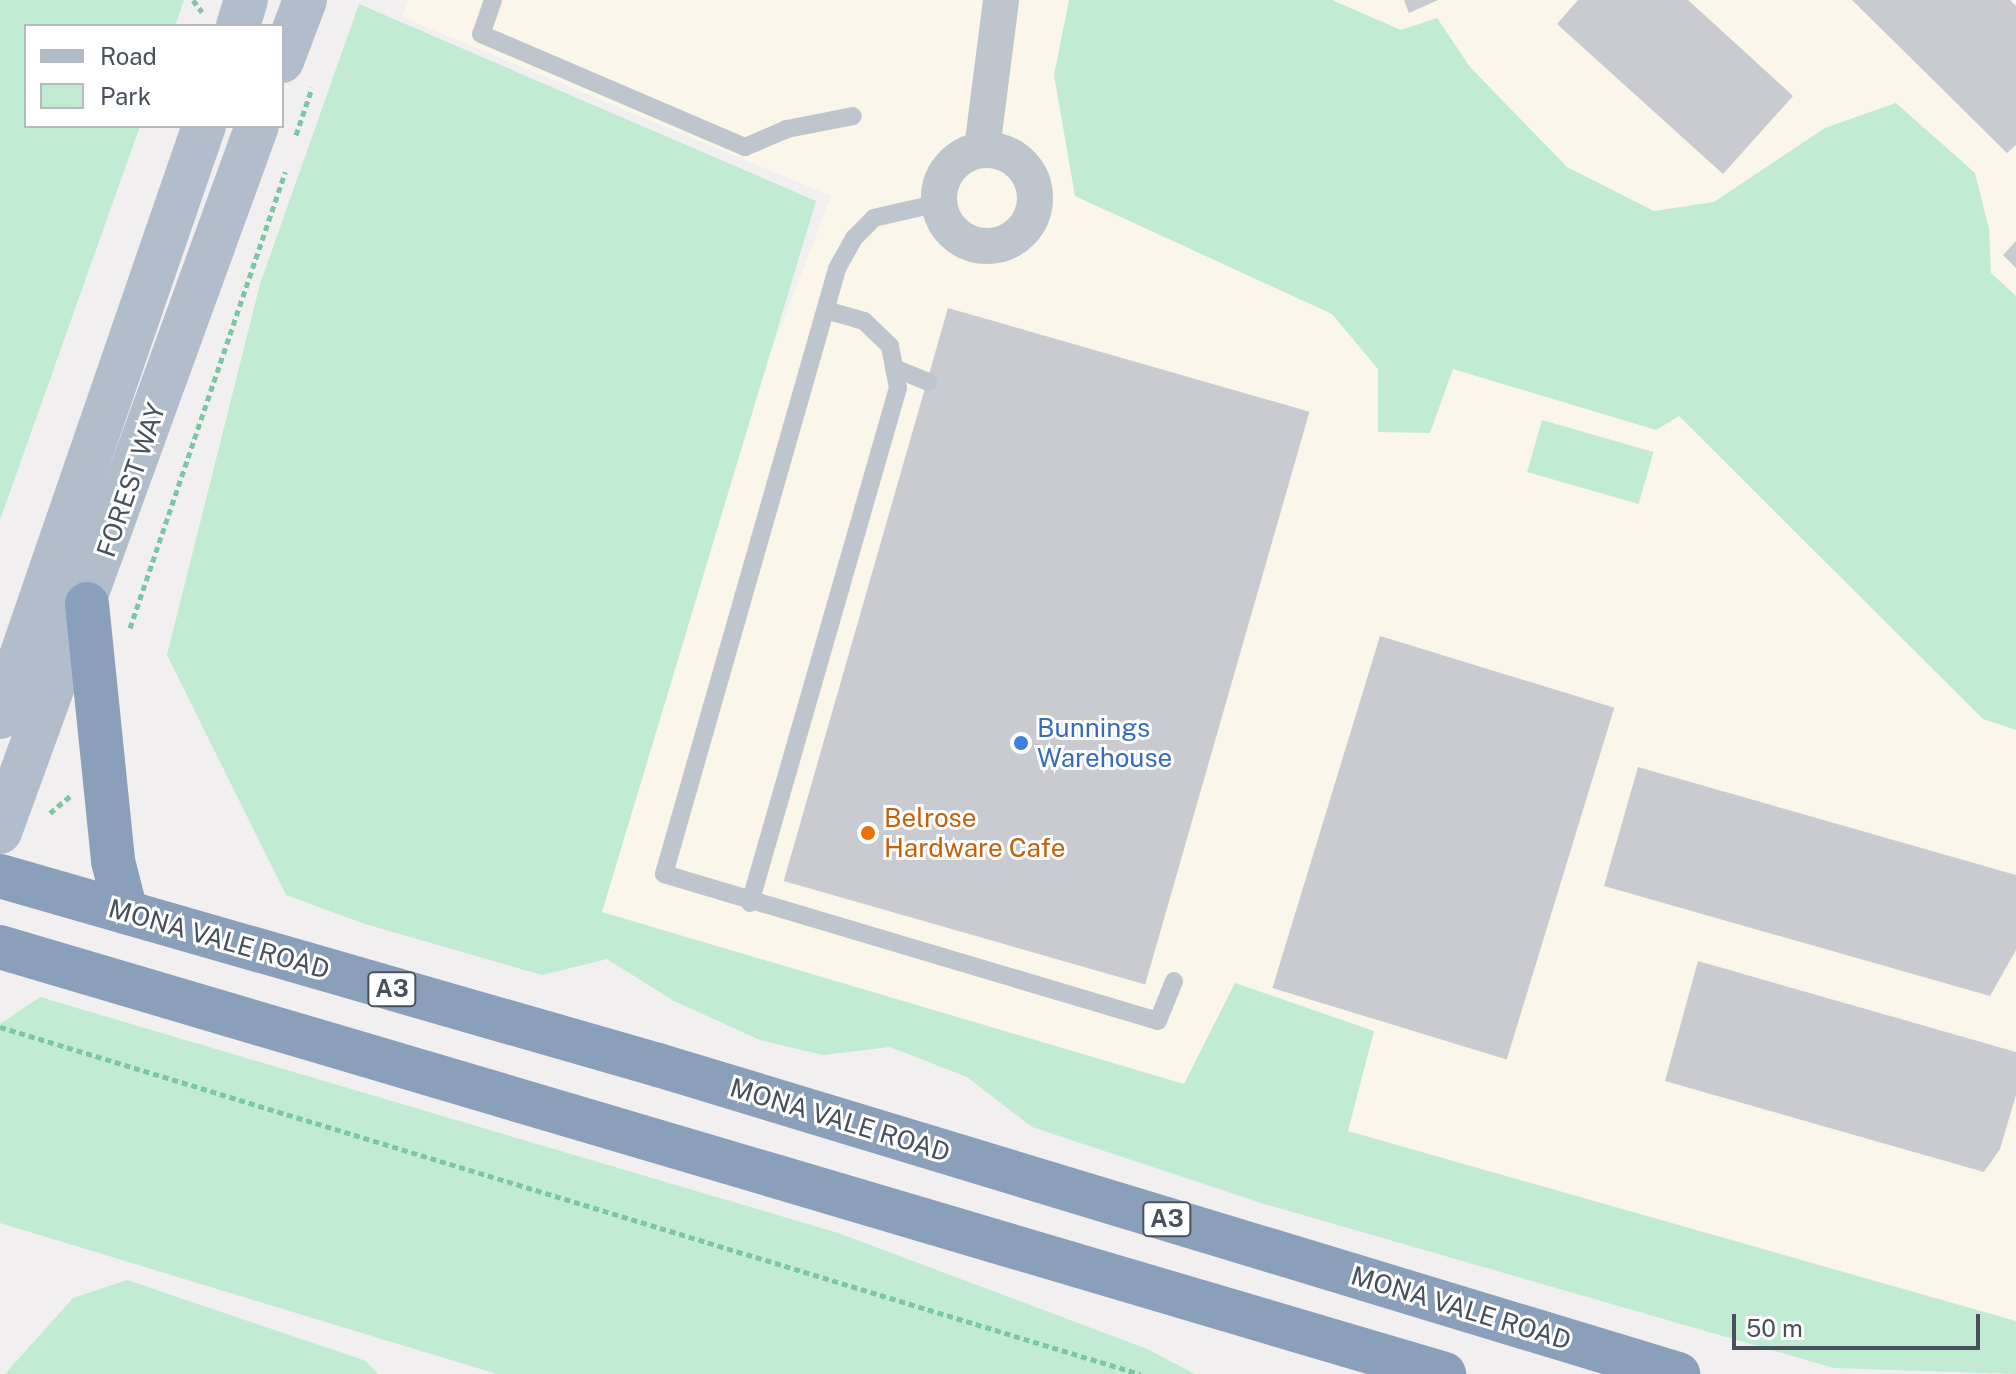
<!DOCTYPE html>
<style>
body{margin:0}
#map{position:relative;width:2016px;height:1374px;overflow:hidden;background:#f1efef;font-family:"Public Sans",sans-serif}
div>[style]{position:absolute}
[style*='--x']{left:calc(var(--x)*1px);top:calc(var(--y)*1px);width:calc(var(--w)*1px);rotate:calc(var(--a)*1deg)}
.commercial>*{inset:0;background:#faf6e9}
.green>*{inset:0;background:#c1ebd3;transform-origin:0 0}
.building>*{inset:0;background:#c9cbd1;transform-origin:0 0}
.path>*{height:5px;margin-top:-2.5px;transform-origin:0;background:repeating-linear-gradient(90deg,#7cc6a5 0 6px,transparent 0 10px)}
.lane>*{height:18px;margin:-9px;padding:0 9px;transform-origin:9px;border-radius:9px;background:#bec5cc}
.street>*{height:36px;margin:-18px;padding:0 18px;transform-origin:18px;border-radius:18px;background:#bec5cc}
.street>.ring{margin:-18px;padding:0;box-sizing:content-box;background:none;border:36px solid #bec5cc;border-radius:50%}
.primary>*{height:44px;margin:-22px;padding:0 22px;transform-origin:22px;border-radius:22px;background:#b1bdcb}
.highway>*{height:44px;margin:-22px;padding:0 22px;transform-origin:22px;border-radius:22px;background:#8a9fb9}
.dots>*{width:22px;height:22px;translate:-50% -50%;box-sizing:border-box;border:4px solid #fff;border-radius:50%}
span{translate:-50% -50%;white-space:nowrap;text-align:center;line-height:1.15;-webkit-text-stroke:6px #fff;paint-order:stroke}
.shield-label span{padding:2px 6px;background:#fff;border:2px solid;border-radius:6px;-webkit-text-stroke-width:0}
.shield-label{font-size:24px;color:#48515b;font-weight:700}
.street-label{font-size:26px;color:#48515b}
.shop-label{font-size:26px;color:#366cbe}
.left{translate:0 -50%;text-align:left}
.food-label{font-size:26px;color:#c56008}
.legend{position:absolute;left:24px;top:24px;width:260px;height:104px;box-sizing:border-box;background:#fff;border:2px solid #b6b9bd;margin:0;padding:10px 14px;list-style:none;font-size:24px;color:#48515b}
.legend li{display:flex;align-items:center;gap:16px;height:40px}
.legend b{width:40px;border:2px solid #b6b9bd}
.scale{position:absolute;left:1732px;top:1314px;width:248px;height:36px;box-sizing:border-box;border:4px solid #48515b;border-top:0;padding-left:10px;font-size:24px;line-height:28px;white-space:nowrap;color:#48515b;-webkit-text-stroke:6px #fff;paint-order:stroke}
</style>
<div id="map">
<div class="commercial">
<div style="clip-path:polygon(408px 0,2016px 0,2016px 1326px,589px 918px,629px 723px,831px 196px,402px 17px)"></div>
</div>
<div class="green">
<div style="clip-path:polygon(0 0,184px 0,175px 26px,26px 26px,26px 126px,140px 126px,0 520px)"></div>
<div style="clip-path:polygon(1069px 0,1332px 0,1401px 30px,1437px 18px,1470px 67px,1567px 167px,1654px 211px,1714px 202px,1825px 128px,1896px 103px,1975px 173px,1989px 229px,1991px 273px,2016px 296px,2016px 730px,1983px 719px,1679px 416px,1656px 430px,1453px 369px,1430px 433px,1378px 432px,1378px 369px,1332px 314px,1075px 196px,1054px 75px)"></div>
<div style="clip-path:polygon(359px 4px,816px 201px,602px 912px,1184px 1084px,1235px 983px,1374px 1031px,1348px 1131px,2016px 1321px,2016px 1374px,1834px 1368px,1261px 1203px,1032px 1127px,967px 1077px,890px 1047px,823px 1055px,760px 1040px,674px 1001px,607px 959px,542px 975px,365px 924px,286px 895px,167px 655px,260px 284px)"></div>
<div style="left:1542px;top:420px;width:116px;height:54px;rotate:16deg"></div>
<div style="clip-path:polygon(40px 997px,838px 1233px,1147px 1349px,1195px 1374px,497px 1374px,0 1223px,0 1024px)"></div>
<div style="clip-path:polygon(127px 1280px,366px 1361px,378px 1374px,5px 1374px,73px 1298px)"></div>
</div>
<div class="building">
<div style="clip-path:polygon(1404px 0,1438px 0,1409px 13px)"></div>
<div style="clip-path:polygon(1578px 0,1688px 0,1793px 96px,1723px 174px,1557px 24px)"></div>
<div style="clip-path:polygon(1852px 0,2010px 0,2016px 6px,2016px 145px,2007px 153px)"></div>
<div style="clip-path:polygon(2016px 241px,2016px 268px,2003px 255px)"></div>
<div style="left:948px;top:308px;width:376px;height:596px;rotate:16deg"></div>
<div style="left:1380px;top:636px;width:245px;height:368px;rotate:17deg"></div>
<div style="clip-path:polygon(1638px 767px,2016px 875px,2016px 950px,1990px 996px,1604px 886px)"></div>
<div style="clip-path:polygon(1698px 961px,2016px 1052px,2016px 1095px,2000px 1149px,1984px 1172px,1665px 1081px)"></div>
</div>
<div class="path">
<div style="--x:193;--y:0;--w:15;--a:53"></div>
<div style="--x:296;--y:135;--w:50;--a:-71.2"></div>
<div style="--x:130;--y:628;--w:482;--a:-71.2"></div>
<div style="--x:50;--y:813;--w:26;--a:-40"></div>
<div style="--x:0;--y:1027;--w:1192;--a:16.93"></div>
</div>
<div class="lane">
<div style="--x:493;--y:0;--w:36;--a:109"></div>
<div style="--x:481;--y:34;--w:287;--a:23.2"></div>
<div style="--x:745;--y:147;--w:46;--a:-23.2"></div>
<div style="--x:787;--y:129;--w:67;--a:-11.1"></div>
<div style="--x:939;--y:203;--w:67;--a:167"></div>
<div style="--x:874;--y:218;--w:28;--a:135"></div>
<div style="--x:854;--y:238;--w:35;--a:119"></div>
<div style="--x:837;--y:269;--w:629;--a:105.96"></div>
<div style="--x:664;--y:874;--w:515;--a:16.57"></div>
<div style="--x:1158;--y:1021;--w:43;--a:-68.2"></div>
<div style="--x:894;--y:368;--w:37;--a:22"></div>
<div style="--x:750;--y:903;--w:536;--a:-73.97"></div>
<div style="--x:898;--y:388;--w:43;--a:-100.8"></div>
<div style="--x:890;--y:346;--w:36;--a:-136"></div>
<div style="--x:864;--y:321;--w:36;--a:-164"></div>
</div>
<div class="street">
<div style="--x:982;--y:149;--w:150;--a:-82.7"></div>
<div class="ring" style="left:939px;top:150px;width:60px;height:60px"></div>
</div>
<div class="primary">
<div style="--x:238;--y:26;--w:27;--a:-73"></div>
<div style="--x:282;--y:61;--w:65;--a:-69.3"></div>
<div style="--x:0;--y:717;--w:625;--a:-70.96"></div>
<div style="--x:0;--y:832;--w:751;--a:-70"></div>
</div>
<div class="highway">
<div style="--x:87;--y:604;--w:258;--a:84.2"></div>
<div style="--x:113;--y:861;--w:53;--a:75.7"></div>
<div style="--x:0;--y:876;--w:685;--a:16.03"></div>
<div style="--x:658;--y:1065;--w:1066;--a:16.85"></div>
<div style="--x:0;--y:947;--w:1506;--a:16.47"></div>
</div>
<div class="dots">
<div style="left:1021px;top:743px;background:#3f7fe0"></div>
<div style="left:868px;top:833px;background:#e8710a"></div>
</div>
<div class="shield-label">
<span style="left:392px;top:989px">A3</span>
<span style="left:1167px;top:1219px">A3</span>
</div>
<div class="street-label">
<span style="left:131px;top:480px;rotate:-71deg">FOREST WAY</span>
<span style="left:219px;top:939px;rotate:16deg">MONA VALE ROAD</span>
<span style="left:840px;top:1120px;rotate:17deg">MONA VALE ROAD</span>
<span style="left:1461px;top:1308px;rotate:17deg">MONA VALE ROAD</span>
</div>
<div class="shop-label">
<span class="left" style="left:1037px;top:743px">Bunnings<br>Warehouse</span>
</div>
<div class="food-label">
<span class="left" style="left:884px;top:833px">Belrose<br>Hardware Cafe</span>
</div>
<ul class="legend">
<li><b style="height:10px;background:#b1bdcb"></b>Road</li>
<li><b style="height:22px;background:#c1ebd3"></b>Park</li>
</ul>
<div class="scale">50 m</div>
</div>
